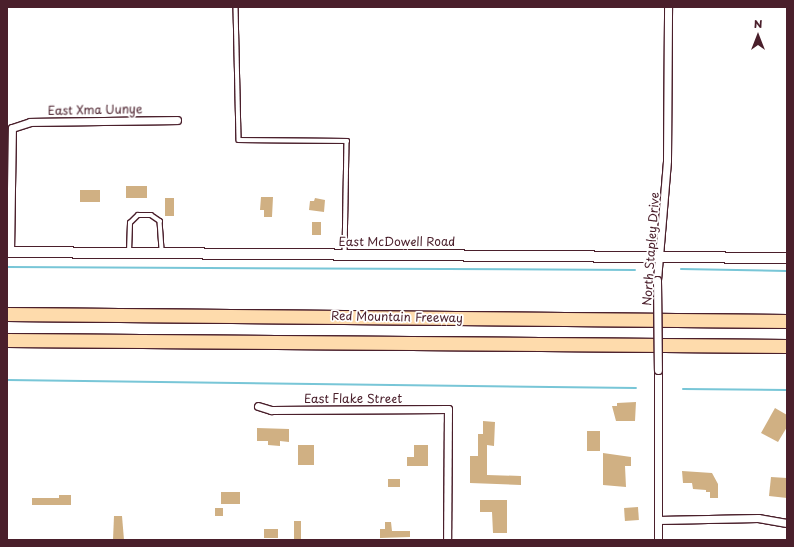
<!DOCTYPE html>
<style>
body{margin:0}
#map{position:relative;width:794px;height:547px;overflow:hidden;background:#fff;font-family:"Playpen Sans",sans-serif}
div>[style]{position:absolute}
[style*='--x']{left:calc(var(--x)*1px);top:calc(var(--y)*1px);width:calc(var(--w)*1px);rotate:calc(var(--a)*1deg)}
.stream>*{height:2px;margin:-1px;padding:0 1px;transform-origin:1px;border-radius:1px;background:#78c6d7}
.building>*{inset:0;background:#d0b083;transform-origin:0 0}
.roads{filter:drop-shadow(1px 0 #4a1f2b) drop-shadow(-1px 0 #4a1f2b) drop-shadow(0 1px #4a1f2b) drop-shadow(0 -1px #4a1f2b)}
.lane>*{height:3.5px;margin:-1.75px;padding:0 1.75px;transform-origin:1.75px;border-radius:1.75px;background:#fff}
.street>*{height:7px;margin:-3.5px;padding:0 3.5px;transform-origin:3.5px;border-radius:3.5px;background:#fff}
.secondary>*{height:10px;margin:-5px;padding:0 5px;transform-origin:5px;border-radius:5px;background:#fff}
.highway>*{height:13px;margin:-6.5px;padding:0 6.5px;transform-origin:6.5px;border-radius:6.5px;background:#fedbac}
.bridges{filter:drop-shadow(1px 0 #4a1f2b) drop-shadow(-1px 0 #4a1f2b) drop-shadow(0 1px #4a1f2b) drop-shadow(0 -1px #4a1f2b)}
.street-bridge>*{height:7px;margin:-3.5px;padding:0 3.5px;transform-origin:3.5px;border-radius:3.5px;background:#fff}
span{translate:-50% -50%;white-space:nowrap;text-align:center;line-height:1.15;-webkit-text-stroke:3.5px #fff;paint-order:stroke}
.street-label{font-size:12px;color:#4a1f2b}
.frame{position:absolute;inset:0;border:8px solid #4a1f2b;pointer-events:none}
.north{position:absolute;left:738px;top:16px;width:40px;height:40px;-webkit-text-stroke:3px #fff;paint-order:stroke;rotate:0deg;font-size:11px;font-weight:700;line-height:16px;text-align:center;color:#4a1f2b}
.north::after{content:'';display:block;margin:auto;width:14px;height:18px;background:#4a1f2b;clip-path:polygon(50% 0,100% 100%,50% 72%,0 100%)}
</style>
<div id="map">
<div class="stream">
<div style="--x:7;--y:267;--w:628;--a:0.27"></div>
<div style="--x:681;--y:269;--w:106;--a:1.1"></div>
<div style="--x:7;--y:380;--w:629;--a:0.73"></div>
<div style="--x:683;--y:389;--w:104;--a:0.6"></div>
</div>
<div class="building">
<div style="left:147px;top:186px;width:12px;height:21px;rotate:90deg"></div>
<div style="left:80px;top:190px;width:20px;height:12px"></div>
<div style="clip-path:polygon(261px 197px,273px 197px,272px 217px,264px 217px,264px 210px,260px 210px)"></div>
<div style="left:165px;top:198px;width:9px;height:18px"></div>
<div style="clip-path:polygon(315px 198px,325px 200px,324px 212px,309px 210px,310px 201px,314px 201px)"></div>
<div style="left:312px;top:222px;width:9px;height:13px"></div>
<div style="clip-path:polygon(636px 402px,635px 421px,616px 421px,612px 406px,617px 406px,617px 403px)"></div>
<div style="clip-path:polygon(775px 408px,787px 415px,787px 427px,778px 442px,761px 433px)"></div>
<div style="clip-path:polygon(483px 421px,495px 422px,494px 446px,487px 445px,487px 475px,521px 476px,521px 485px,470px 483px,470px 456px,478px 456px,478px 434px,483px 434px)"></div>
<div style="clip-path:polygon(257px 428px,289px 429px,289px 442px,280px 441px,280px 446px,268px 445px,268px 441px,257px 441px)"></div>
<div style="left:587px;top:431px;width:13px;height:20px"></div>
<div style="left:298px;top:445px;width:16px;height:20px"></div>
<div style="clip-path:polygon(414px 445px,428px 445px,428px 466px,407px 466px,407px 457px,414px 457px)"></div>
<div style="clip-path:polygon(603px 453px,631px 457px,631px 466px,625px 466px,626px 487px,603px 485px)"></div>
<div style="clip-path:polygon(682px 471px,712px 473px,718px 484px,718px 498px,710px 498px,710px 492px,706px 492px,706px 490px,693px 489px,692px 483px,683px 483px)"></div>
<div style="clip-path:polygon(771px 477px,787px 478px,787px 498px,769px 496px)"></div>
<div style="left:388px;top:479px;width:12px;height:8px"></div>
<div style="left:221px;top:492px;width:19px;height:12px"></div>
<div style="clip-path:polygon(59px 495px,71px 495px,71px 505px,32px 505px,32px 498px,59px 498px)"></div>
<div style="clip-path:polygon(480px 500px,507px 500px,507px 533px,493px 533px,492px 512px,480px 512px)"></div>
<div style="left:638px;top:507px;width:13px;height:14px;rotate:86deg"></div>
<div style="left:215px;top:508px;width:8px;height:8px"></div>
<div style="clip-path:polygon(114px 516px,122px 516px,124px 540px,113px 540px)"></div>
<div style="left:294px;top:521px;width:7px;height:19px"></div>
<div style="clip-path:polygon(385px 522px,391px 522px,392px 531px,410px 531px,410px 537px,380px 538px,380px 529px,385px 529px)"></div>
<div style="left:264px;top:529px;width:14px;height:9px"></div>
</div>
<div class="roads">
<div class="lane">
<div style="--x:236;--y:7;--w:133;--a:88.7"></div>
<div style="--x:239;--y:140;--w:108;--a:0.5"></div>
<div style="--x:347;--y:141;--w:113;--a:91"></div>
<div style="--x:129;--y:252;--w:29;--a:-88"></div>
<div style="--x:130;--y:223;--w:11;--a:-45"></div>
<div style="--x:138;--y:215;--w:13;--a:0"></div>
<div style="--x:151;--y:215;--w:11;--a:34"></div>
<div style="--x:160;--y:221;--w:32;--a:86"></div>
</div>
<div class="street">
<div style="--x:10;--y:252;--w:124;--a:-89.1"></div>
<div style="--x:12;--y:128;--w:19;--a:-18"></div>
<div style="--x:30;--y:122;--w:147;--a:-0.8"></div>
<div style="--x:657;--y:280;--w:120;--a:-85.2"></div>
<div style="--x:667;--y:160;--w:153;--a:-89.6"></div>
<div style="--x:658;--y:370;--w:170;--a:90"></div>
<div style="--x:258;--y:406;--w:14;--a:17"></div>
<div style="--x:271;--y:410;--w:177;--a:-0.3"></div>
<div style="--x:448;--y:409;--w:131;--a:90.4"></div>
<div style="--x:658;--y:520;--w:100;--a:-1.1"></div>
<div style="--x:758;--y:518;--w:29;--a:10"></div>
</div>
<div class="secondary">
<div style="--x:7;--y:252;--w:780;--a:0.44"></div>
</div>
<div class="highway">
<div style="--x:7;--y:314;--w:780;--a:0.51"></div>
<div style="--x:7;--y:340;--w:780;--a:0.44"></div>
</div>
</div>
<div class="bridges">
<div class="street-bridge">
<div style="--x:657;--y:280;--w:90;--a:89.4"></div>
</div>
</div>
<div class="street-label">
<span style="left:95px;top:110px;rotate:-1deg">East Xma Uunye</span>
<span style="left:397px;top:242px">East McDowell Road</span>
<span style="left:651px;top:249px;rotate:-86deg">North Stapley Drive</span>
<span style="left:397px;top:317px;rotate:1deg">Red Mountain Freeway</span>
<span style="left:353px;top:399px">East Flake Street</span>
</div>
<div class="frame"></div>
<div class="north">N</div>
</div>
